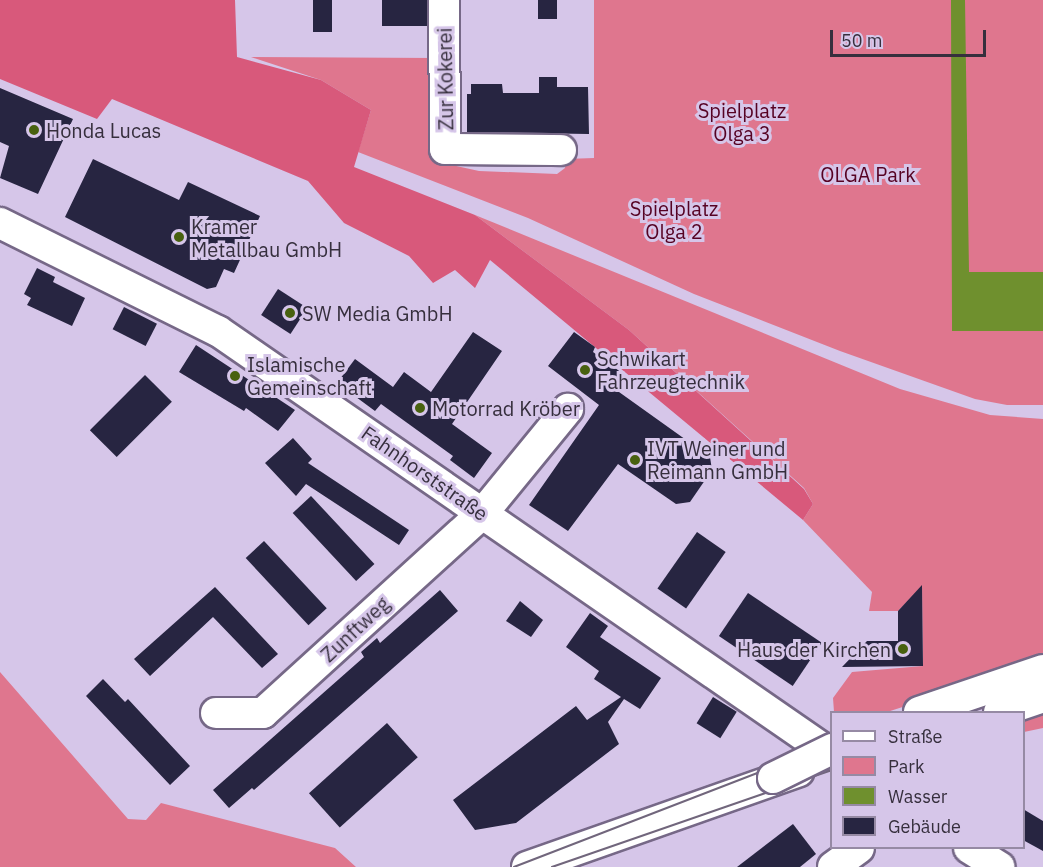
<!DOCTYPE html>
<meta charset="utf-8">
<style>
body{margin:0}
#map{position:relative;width:1043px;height:867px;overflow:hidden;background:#d6c6e9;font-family:"IBM Plex Sans",sans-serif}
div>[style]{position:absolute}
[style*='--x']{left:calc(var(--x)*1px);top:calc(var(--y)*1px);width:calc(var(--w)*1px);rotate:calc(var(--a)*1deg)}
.green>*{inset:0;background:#df768e}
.forest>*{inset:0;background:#d8597b}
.water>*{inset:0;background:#6f902e}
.building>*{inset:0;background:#272541;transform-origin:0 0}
.roads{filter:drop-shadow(2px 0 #766887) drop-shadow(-2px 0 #766887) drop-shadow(0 2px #766887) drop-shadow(0 -2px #766887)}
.minor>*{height:30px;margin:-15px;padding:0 15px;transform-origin:15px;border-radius:15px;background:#fff}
.tram>*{height:1.5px;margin:-0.75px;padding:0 0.75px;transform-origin:0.75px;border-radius:0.75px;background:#71667c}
.bridges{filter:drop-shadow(2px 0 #766887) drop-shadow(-2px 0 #766887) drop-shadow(0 2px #766887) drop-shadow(0 -2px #766887)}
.minor-bridge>*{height:30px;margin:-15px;padding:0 15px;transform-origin:15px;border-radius:15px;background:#fff}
.dots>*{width:16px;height:16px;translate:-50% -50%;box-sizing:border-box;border:3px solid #d6c6e9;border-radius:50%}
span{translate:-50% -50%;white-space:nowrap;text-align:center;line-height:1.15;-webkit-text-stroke:6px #d6c6e9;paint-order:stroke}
.street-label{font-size:20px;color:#362f3d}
.park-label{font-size:20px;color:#560223}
.poi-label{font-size:20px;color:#362f3d}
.left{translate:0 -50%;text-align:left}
.right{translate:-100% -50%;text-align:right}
.legend{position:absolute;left:830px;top:711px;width:195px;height:138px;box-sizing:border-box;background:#d6c6e9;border:2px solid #968aa4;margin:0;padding:8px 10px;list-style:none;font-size:18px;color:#362f3d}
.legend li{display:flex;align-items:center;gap:12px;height:30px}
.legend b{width:30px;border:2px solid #968aa4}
.scale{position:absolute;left:830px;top:30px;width:156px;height:27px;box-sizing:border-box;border:3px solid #362f3d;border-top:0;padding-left:8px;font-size:18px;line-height:21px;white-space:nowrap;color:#362f3d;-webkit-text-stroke:4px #d6c6e9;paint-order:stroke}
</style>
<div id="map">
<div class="green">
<div style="clip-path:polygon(594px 0,1043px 0,1043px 405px,1007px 405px,975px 399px,840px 351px,694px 294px,528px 218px,358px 152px,371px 110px,321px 80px,251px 57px,436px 58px,438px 162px,479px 171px,557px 174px,565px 168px,566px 159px,594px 158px)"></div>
<div style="clip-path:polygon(475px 215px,900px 389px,990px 415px,1043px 419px,1043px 662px,887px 712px,834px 712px,833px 698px,852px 672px,923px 666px,922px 586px,898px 611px,869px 611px,872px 592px,803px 520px,813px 504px,804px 488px,629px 330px)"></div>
<div style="clip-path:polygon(0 672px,128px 819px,146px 820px,161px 803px,335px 848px,356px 867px,0 867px)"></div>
<div style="clip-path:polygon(1043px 707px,1043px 728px,1024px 732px,1024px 714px)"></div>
</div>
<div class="forest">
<div style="clip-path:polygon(0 0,235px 0,237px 57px,321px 80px,371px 110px,354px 167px,475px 215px,629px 330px,804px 489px,813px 504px,803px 520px,490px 260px,475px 288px,455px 270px,433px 283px,409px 256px,344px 223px,308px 181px,112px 99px,97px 119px,0 79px)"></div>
</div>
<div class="water">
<div style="clip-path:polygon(951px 0,965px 0,969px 272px,1043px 272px,1043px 331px,952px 331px)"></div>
</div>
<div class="building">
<div style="left:313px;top:0;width:19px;height:32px"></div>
<div style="left:382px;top:0;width:45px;height:26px"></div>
<div style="left:538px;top:0;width:19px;height:19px"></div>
<div style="clip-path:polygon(539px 77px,557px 77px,557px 87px,588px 87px,589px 134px,467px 132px,467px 94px,471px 94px,471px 84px,502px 84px,503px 93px,539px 93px)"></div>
<div style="clip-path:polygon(0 88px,73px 119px,38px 194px,0 178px,9px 146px,0 142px)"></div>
<div style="clip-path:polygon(93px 159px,179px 200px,188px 182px,260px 216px,234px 273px,224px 269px,216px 287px,207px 289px,65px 217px)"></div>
<div style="clip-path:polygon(37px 268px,55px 277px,53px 282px,85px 298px,72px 326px,27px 305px,31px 298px,24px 294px)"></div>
<div style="left:278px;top:289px;width:35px;height:31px;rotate:33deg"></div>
<div style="left:124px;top:307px;width:37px;height:25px;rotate:27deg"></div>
<div style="clip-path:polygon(473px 332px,502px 351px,452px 424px,492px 453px,474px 478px,450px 460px,453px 456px,381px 404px,375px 411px,337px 383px,355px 359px,393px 387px,404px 372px,431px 392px)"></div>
<div style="clip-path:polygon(574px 332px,595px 347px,593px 352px,622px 373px,612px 387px,710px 457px,712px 470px,690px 502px,676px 504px,618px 464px,568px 531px,529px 505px,599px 405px,548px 366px)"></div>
<div style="clip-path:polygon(196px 345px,295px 410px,278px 431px,246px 408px,244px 411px,179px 372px)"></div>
<div style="left:145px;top:375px;width:38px;height:78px;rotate:45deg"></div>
<div style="clip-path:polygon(293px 438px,312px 459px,308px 463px,409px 530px,399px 545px,306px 484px,296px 496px,265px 463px)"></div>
<div style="left:311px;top:496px;width:93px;height:25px;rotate:47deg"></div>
<div style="left:697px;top:532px;width:35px;height:69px;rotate:35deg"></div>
<div style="left:264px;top:541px;width:92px;height:25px;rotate:47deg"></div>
<div style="clip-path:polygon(922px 585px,923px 666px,842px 667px,867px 641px,898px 641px,898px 611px)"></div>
<div style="clip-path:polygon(215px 587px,278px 654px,262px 668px,213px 617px,150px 676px,134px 659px)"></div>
<div style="clip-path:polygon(440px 590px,458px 611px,254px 790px,252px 788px,229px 808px,213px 790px,364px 657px,361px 652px,377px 638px,380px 643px)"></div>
<div style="left:748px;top:593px;width:89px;height:52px;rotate:34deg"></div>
<div style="clip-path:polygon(520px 601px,543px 620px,531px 637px,506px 621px)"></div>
<div style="clip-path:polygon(590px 613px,608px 626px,600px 637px,661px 678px,640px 709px,624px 699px,608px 722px,619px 744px,516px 823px,475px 830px,453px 800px,576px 706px,587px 720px,621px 697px,594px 679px,599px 671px,566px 647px)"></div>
<div style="clip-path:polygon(103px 679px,125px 702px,128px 699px,190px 766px,170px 785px,86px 696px)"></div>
<div style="left:713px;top:697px;width:28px;height:31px;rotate:32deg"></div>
<div style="left:387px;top:723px;width:46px;height:105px;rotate:48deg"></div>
<div style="clip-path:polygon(1023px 809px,1043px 821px,1043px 851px,1023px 840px)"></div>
<div style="clip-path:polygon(793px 824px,816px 854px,800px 867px,737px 867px)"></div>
</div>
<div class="roads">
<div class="minor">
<div style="--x:444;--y:0;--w:149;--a:89.6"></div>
<div style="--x:445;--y:149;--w:116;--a:0.5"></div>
<div style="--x:0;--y:223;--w:243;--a:26.4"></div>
<div style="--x:218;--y:331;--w:746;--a:34.63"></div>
<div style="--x:919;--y:712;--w:131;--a:-18.7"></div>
<div style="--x:999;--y:712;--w:46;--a:-18.8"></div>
<div style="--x:216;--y:713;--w:47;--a:0"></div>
<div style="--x:263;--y:713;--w:296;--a:-42.3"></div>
<div style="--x:482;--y:514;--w:136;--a:-50.7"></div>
<div style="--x:969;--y:848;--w:36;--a:32"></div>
<div style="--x:527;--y:867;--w:288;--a:-19.4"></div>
<div style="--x:833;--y:867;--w:32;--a:-36"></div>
</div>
</div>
<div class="tram">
<div style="--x:514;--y:867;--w:341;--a:-21.1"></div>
<div style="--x:552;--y:867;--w:296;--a:-19.1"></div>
</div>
<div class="bridges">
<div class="minor-bridge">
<div style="--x:773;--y:778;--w:66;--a:-26.2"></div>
</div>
</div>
<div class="dots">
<div style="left:34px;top:130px;background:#48610f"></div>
<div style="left:179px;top:237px;background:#48610f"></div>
<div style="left:290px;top:313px;background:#48610f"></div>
<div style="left:585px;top:370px;background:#48610f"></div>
<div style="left:235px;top:376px;background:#48610f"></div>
<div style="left:420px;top:408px;background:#48610f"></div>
<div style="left:635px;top:460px;background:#48610f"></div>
<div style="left:903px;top:649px;background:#48610f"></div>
</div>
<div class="street-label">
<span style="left:445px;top:79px;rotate:-91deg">Zur Kokerei</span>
<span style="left:425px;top:473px;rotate:35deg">Fahnhorststraße</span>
<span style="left:355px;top:629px;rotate:-43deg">Zunftweg</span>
</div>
<div class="park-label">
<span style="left:742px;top:122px">Spielplatz<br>Olga 3</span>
<span style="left:868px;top:174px">OLGA Park</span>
<span style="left:674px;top:220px">Spielplatz<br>Olga 2</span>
</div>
<div class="poi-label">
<span class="left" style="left:46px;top:130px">Honda Lucas</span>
<span class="left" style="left:191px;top:238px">Kramer<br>Metallbau GmbH</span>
<span class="left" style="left:302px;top:313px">SW Media GmbH</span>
<span class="left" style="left:597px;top:370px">Schwikart<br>Fahrzeugtechnik</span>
<span class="left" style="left:247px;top:376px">Islamische<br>Gemeinschaft</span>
<span class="left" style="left:432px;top:408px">Motorrad Kröber</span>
<span class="left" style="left:647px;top:460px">IVT Weiner und<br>Reimann GmbH</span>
<span class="right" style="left:891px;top:649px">Haus der Kirchen</span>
</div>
<ul class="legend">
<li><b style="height:8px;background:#fff"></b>Straße</li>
<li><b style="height:16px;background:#df768e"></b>Park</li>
<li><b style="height:16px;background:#6f902e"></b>Wasser</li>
<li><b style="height:16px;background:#272541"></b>Gebäude</li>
</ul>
<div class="scale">50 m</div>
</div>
